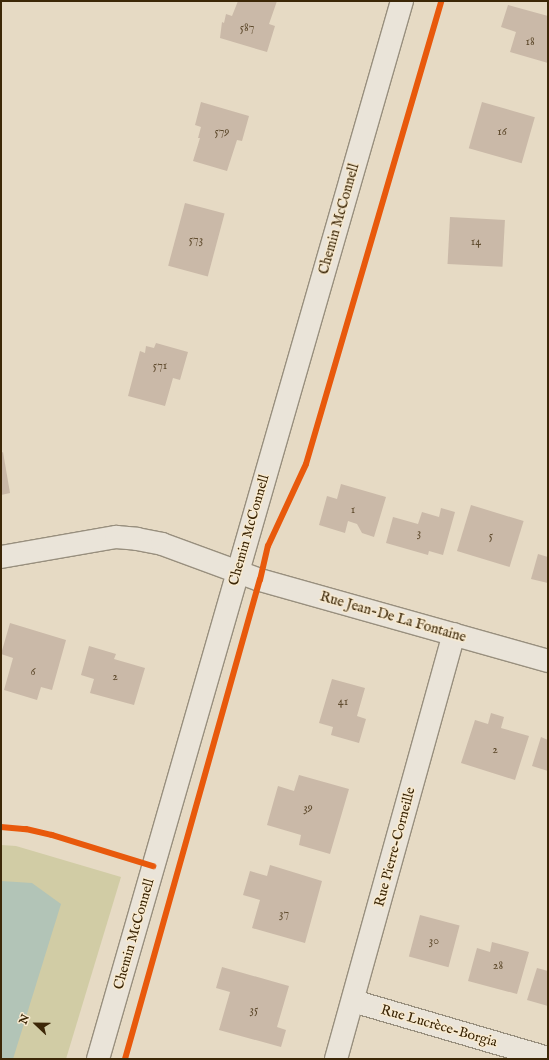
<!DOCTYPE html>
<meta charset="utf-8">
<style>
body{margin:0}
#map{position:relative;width:549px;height:1060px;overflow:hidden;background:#e6dac4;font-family:"IM FELL English",serif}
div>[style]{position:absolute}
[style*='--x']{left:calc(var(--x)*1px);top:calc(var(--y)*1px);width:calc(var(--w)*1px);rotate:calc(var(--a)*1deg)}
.green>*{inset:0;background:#d1cca5}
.water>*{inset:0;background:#b2c4b7}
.building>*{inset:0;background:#cab9a8;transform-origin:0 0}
.roads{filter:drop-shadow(1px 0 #988f7e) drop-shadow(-1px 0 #988f7e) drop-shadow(0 1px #988f7e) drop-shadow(0 -1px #988f7e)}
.street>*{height:22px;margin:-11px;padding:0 11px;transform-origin:11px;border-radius:11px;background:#eae4d9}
.secondary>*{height:22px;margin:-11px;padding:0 11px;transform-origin:11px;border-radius:11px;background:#eae4d9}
.cycleway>*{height:6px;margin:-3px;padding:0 3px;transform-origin:3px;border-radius:3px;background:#e8590c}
span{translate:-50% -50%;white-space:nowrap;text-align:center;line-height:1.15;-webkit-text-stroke:3px #f8ead0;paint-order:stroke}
.number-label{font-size:12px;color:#604c2f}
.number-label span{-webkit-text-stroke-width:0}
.street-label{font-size:14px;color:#3c2707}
.frame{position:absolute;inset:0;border:2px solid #3c2707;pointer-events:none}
.north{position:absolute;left:16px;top:1004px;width:40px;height:40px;-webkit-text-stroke:3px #f8ead0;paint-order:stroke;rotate:292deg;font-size:11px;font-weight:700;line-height:16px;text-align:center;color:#3c2707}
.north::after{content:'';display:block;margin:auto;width:14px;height:18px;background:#3c2707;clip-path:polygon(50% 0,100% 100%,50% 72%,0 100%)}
</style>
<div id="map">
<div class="green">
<div style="clip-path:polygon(1px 845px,16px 846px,121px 877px,66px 1059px,1px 1059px)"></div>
</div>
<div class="water">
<div style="clip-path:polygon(1px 881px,32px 883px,61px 904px,13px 1059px,1px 1059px)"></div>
</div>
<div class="building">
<div style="clip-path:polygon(238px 1px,277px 1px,269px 24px,275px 26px,267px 52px,220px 38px,222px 22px,224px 23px,226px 14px,232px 16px)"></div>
<div style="clip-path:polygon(508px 5px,548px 16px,548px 63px,510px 52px,516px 32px,501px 27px)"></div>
<div style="clip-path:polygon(201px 102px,249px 116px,242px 141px,237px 140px,227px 171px,193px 161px,200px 138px,198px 138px,201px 127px,195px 125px)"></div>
<div style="left:482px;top:102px;width:55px;height:48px;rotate:16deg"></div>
<div style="left:185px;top:203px;width:41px;height:65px;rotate:15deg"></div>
<div style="left:450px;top:217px;width:55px;height:47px;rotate:3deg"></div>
<div style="clip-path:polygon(156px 343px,188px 352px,180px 380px,173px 378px,165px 406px,128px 396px,140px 351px,145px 353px,146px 346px,154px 348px)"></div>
<div style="clip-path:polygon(3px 452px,10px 493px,1px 495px,1px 453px)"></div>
<div style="clip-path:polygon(341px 484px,386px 497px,374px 537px,362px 533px,357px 524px,348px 521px,345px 533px,319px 525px,327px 496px,337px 499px)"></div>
<div style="left:471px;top:505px;width:55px;height:48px;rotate:17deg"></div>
<div style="clip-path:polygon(441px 508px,455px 512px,443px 555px,429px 551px,428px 555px,386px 543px,393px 517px,418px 524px,422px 512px,439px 517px)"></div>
<div style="clip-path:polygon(538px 554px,548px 557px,548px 583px,531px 579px)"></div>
<div style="clip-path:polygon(10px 623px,66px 640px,52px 690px,41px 687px,37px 700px,4px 690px,13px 658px,1px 654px)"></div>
<div style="clip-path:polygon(89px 646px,116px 654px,114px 659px,145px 668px,134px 705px,90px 693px,94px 679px,81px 675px)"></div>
<div style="clip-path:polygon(332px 679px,365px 688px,357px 716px,366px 719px,359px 743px,331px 735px,333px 727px,319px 723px)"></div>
<div style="clip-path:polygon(491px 713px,504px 717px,501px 728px,529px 736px,515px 780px,461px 763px,475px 720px,488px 724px)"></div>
<div style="clip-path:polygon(541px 737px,548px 740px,548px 771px,532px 766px)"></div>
<div style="clip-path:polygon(299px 775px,349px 789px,330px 854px,299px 845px,301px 835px,267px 825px,278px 786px,294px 791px)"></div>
<div style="clip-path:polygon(270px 865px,322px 881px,305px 943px,252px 928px,260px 900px,243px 895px,250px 871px,267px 876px)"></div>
<div style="left:420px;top:915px;width:41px;height:43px;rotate:15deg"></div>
<div style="clip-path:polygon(492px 942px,529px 952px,517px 994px,468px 981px,477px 948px,490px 952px)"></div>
<div style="clip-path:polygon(222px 967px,289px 986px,277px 1027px,286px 1030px,281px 1047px,219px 1030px,230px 992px,216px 988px)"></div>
<div style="clip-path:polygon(537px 968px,548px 971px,548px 1006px,527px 1000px)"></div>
</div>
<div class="roads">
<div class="street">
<div style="--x:1;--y:557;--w:117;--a:-9.9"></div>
<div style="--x:116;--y:537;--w:21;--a:5"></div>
<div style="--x:137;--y:539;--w:25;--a:11"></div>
<div style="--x:162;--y:544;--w:104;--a:20.2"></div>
<div style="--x:260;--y:580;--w:299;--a:15.7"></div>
<div style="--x:353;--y:1001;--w:203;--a:16.3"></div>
<div style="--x:336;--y:1059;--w:441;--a:-74.5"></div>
</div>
<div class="secondary">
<div style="--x:98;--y:1059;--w:1101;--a:-73.97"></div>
</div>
</div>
<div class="cycleway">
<div style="--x:1;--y:827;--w:25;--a:5"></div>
<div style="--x:26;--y:829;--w:27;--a:13"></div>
<div style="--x:52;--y:835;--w:106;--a:17.1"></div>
<div style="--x:125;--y:1059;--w:498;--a:-74.3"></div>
<div style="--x:260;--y:580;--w:35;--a:-77"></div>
<div style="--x:268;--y:546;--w:90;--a:-65.1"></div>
<div style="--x:306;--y:464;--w:482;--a:-73.7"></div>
</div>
<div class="number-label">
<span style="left:247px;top:28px">587</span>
<span style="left:530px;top:42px">18</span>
<span style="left:222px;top:132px">579</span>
<span style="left:502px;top:132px">16</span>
<span style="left:196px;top:240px">573</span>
<span style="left:476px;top:242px">14</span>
<span style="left:160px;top:366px">571</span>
<span style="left:353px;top:510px">1</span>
<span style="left:419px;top:533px">3</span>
<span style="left:491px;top:536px">5</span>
<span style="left:33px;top:672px">6</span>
<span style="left:115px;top:677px">2</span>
<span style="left:343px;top:702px">41</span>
<span style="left:495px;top:750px">2</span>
<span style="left:308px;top:808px">39</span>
<span style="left:284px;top:914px">37</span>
<span style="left:434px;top:941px">30</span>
<span style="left:498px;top:966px">28</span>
<span style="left:254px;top:1010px">35</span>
</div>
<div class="street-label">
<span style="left:339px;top:219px;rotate:-74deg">Chemin McConnell</span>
<span style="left:249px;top:530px;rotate:-74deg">Chemin McConnell</span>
<span style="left:393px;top:617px;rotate:16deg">Rue Jean-De La Fontaine</span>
<span style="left:395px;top:847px;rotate:-75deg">Rue Pierre-Corneille</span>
<span style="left:134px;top:934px;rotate:-74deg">Chemin McConnell</span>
<span style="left:439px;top:1026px;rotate:16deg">Rue Lucrèce-Borgia</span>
</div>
<div class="frame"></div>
<div class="north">N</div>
</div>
